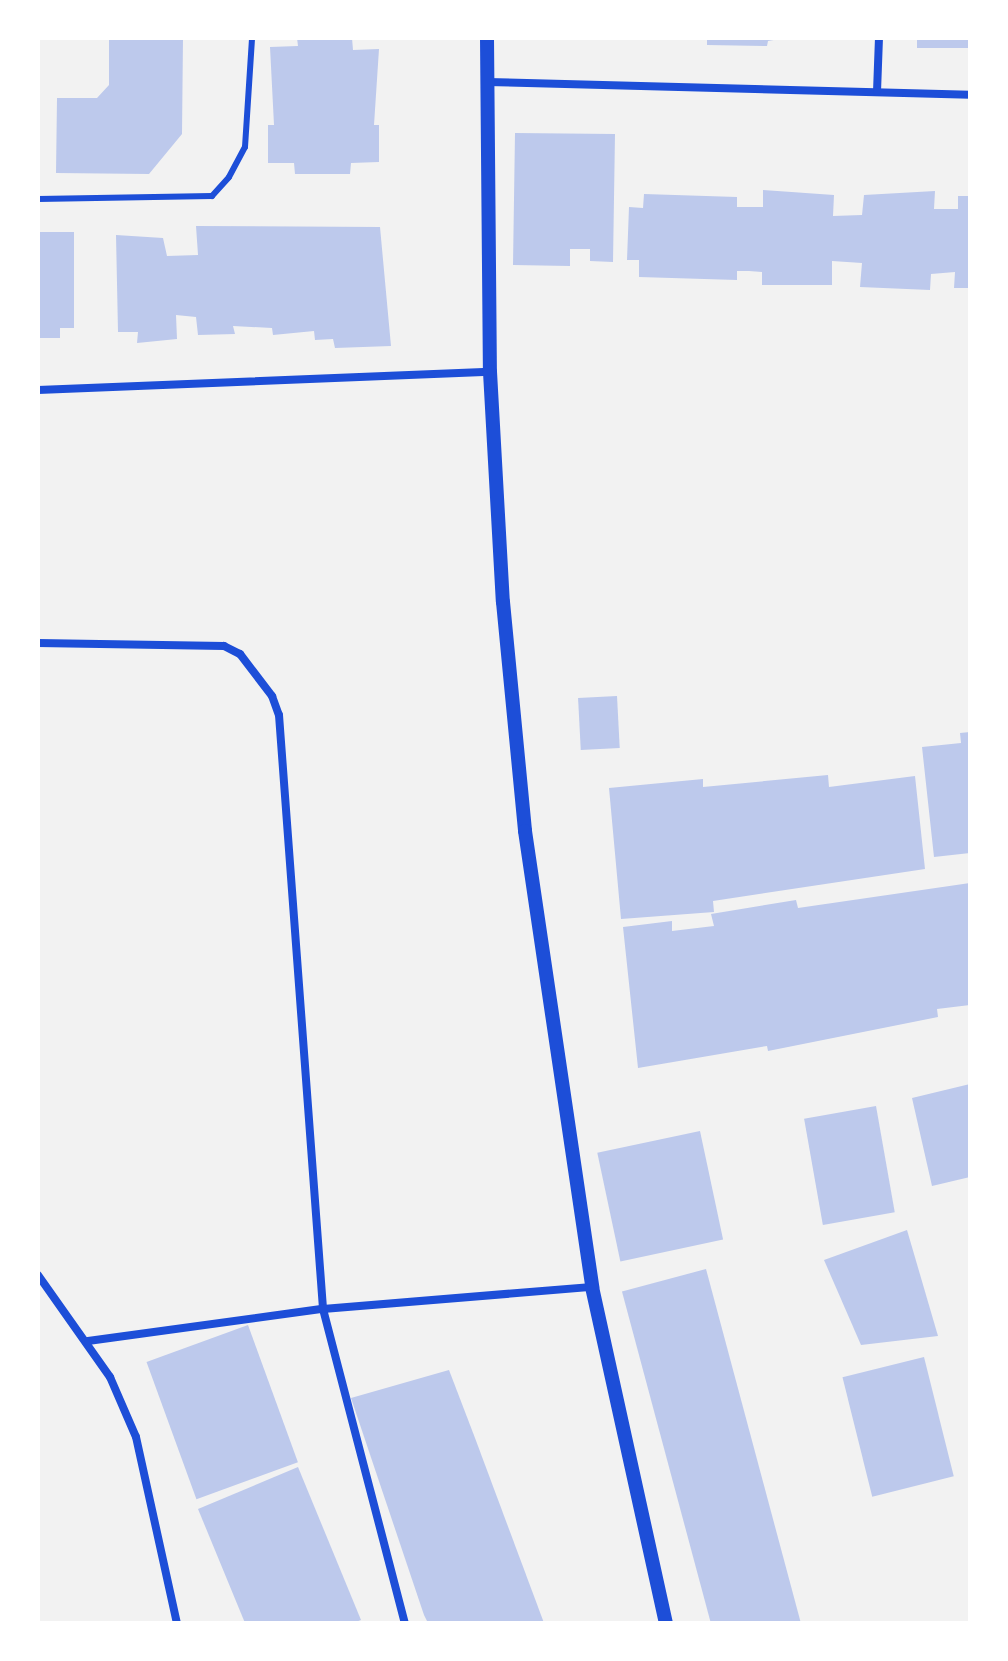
<!DOCTYPE html>
<style>
body{margin:0}
#map{position:relative;width:1008px;height:1661px;overflow:hidden;background:#f2f2f2;font-family:Karla,sans-serif}
div>[style]{position:absolute}
[style*='--x']{left:calc(var(--x)*1px);top:calc(var(--y)*1px);width:calc(var(--w)*1px);rotate:calc(var(--a)*1deg)}
.building>*{inset:0;background:#bdc9ec;transform-origin:0 0}
.service>*{height:6px;margin:-3px;padding:0 3px;transform-origin:3px;border-radius:3px;background:#1d4ed8}
.minor>*{height:8px;margin:-4px;padding:0 4px;transform-origin:4px;border-radius:4px;background:#1d4ed8}
.tertiary>*{height:14px;margin:-7px;padding:0 7px;transform-origin:7px;border-radius:7px;background:#1d4ed8}
span{translate:-50% -50%;white-space:nowrap;text-align:center;line-height:1.15;-webkit-text-stroke:8px #fff;paint-order:stroke}
.frame{position:absolute;inset:0;border:40px solid #fff;pointer-events:none}
</style>
<div id="map">
<div class="building">
<div style="clip-path:polygon(109px 38px,183px 38px,182px 134px,149px 174px,56px 173px,57px 98px,97px 98px,109px 85px)"></div>
<div style="clip-path:polygon(297px 38px,352px 38px,353px 50px,379px 49px,374px 125px,379px 125px,379px 162px,351px 163px,350px 174px,295px 174px,294px 163px,268px 163px,268px 125px,274px 125px,270px 47px,298px 46px)"></div>
<div style="clip-path:polygon(707px 38px,785px 38px,768px 41px,767px 46px,707px 45px)"></div>
<div style="left:917px;top:38px;width:53px;height:10px"></div>
<div style="clip-path:polygon(515px 133px,615px 134px,613px 262px,590px 261px,590px 249px,570px 249px,570px 266px,513px 265px)"></div>
<div style="clip-path:polygon(763px 190px,834px 195px,833px 216px,862px 215px,864px 195px,935px 191px,934px 209px,958px 209px,958px 196px,970px 196px,970px 288px,954px 288px,955px 272px,931px 274px,930px 290px,860px 287px,862px 263px,832px 261px,832px 285px,762px 285px,762px 272px,749px 271px,737px 271px,737px 280px,639px 277px,639px 260px,627px 260px,629px 207px,643px 208px,644px 194px,737px 197px,737px 207px,763px 207px)"></div>
<div style="clip-path:polygon(196px 226px,380px 227px,391px 346px,335px 348px,333px 339px,315px 340px,314px 331px,273px 335px,272px 328px,233px 326px,235px 334px,198px 335px,196px 317px,176px 315px,177px 339px,137px 343px,138px 332px,118px 332px,116px 235px,163px 238px,167px 256px,198px 255px)"></div>
<div style="clip-path:polygon(38px 232px,74px 232px,74px 328px,60px 328px,60px 338px,38px 338px)"></div>
<div style="left:617px;top:696px;width:52px;height:39px;rotate:87deg"></div>
<div style="clip-path:polygon(970px 732px,970px 853px,934px 857px,922px 747px,961px 743px,960px 733px)"></div>
<div style="clip-path:polygon(828px 775px,829px 787px,915px 776px,925px 869px,713px 901px,714px 912px,621px 919px,609px 788px,703px 779px,703px 787px)"></div>
<div style="clip-path:polygon(970px 883px,970px 1005px,937px 1009px,938px 1017px,768px 1051px,767px 1046px,638px 1068px,623px 927px,672px 921px,672px 931px,714px 926px,711px 914px,796px 900px,798px 908px)"></div>
<div style="clip-path:polygon(970px 1084px,970px 1177px,932px 1186px,912px 1098px)"></div>
<div style="left:876px;top:1106px;width:108px;height:73px;rotate:80deg"></div>
<div style="left:700px;top:1131px;width:111px;height:105px;rotate:78deg"></div>
<div style="clip-path:polygon(907px 1230px,938px 1336px,861px 1345px,824px 1260px)"></div>
<div style="left:706px;top:1269px;width:366px;height:87px;rotate:75deg"></div>
<div style="left:248px;top:1325px;width:146px;height:108px;rotate:70deg"></div>
<div style="left:924px;top:1357px;width:123px;height:84px;rotate:76deg"></div>
<div style="clip-path:polygon(449px 1370px,475px 1438px,544px 1623px,428px 1623px,424px 1615px,351px 1398px)"></div>
<div style="clip-path:polygon(298px 1467px,361px 1620px,353px 1623px,245px 1623px,198px 1509px)"></div>
</div>
<div class="service">
<div style="--x:38;--y:199;--w:174;--a:-1"></div>
<div style="--x:212;--y:196;--w:25;--a:-48"></div>
<div style="--x:229;--y:177;--w:34;--a:-62"></div>
<div style="--x:245;--y:147;--w:109;--a:-86.3"></div>
</div>
<div class="minor">
<div style="--x:487;--y:82;--w:483;--a:1.5"></div>
<div style="--x:877;--y:92;--w:54;--a:-87.9"></div>
<div style="--x:38;--y:390;--w:452;--a:-2.3"></div>
<div style="--x:38;--y:643;--w:186;--a:0.9"></div>
<div style="--x:224;--y:646;--w:18;--a:27"></div>
<div style="--x:240;--y:654;--w:53;--a:52.7"></div>
<div style="--x:272;--y:696;--w:20;--a:70"></div>
<div style="--x:279;--y:715;--w:596;--a:85.76"></div>
<div style="--x:323;--y:1309;--w:325;--a:75.4"></div>
<div style="--x:38;--y:1275;--w:125;--a:54.8"></div>
<div style="--x:110;--y:1377;--w:65;--a:66.6"></div>
<div style="--x:136;--y:1437;--w:190;--a:77.6"></div>
<div style="--x:88;--y:1341;--w:237;--a:-7.8"></div>
<div style="--x:323;--y:1309;--w:270;--a:-4.7"></div>
</div>
<div class="tertiary">
<div style="--x:487;--y:38;--w:334;--a:89.5"></div>
<div style="--x:490;--y:372;--w:230;--a:86.8"></div>
<div style="--x:503;--y:602;--w:230;--a:84.5"></div>
<div style="--x:525;--y:831;--w:461;--a:81.6"></div>
<div style="--x:592;--y:1287;--w:344;--a:77.6"></div>
</div>
<div class="frame"></div>
</div>
